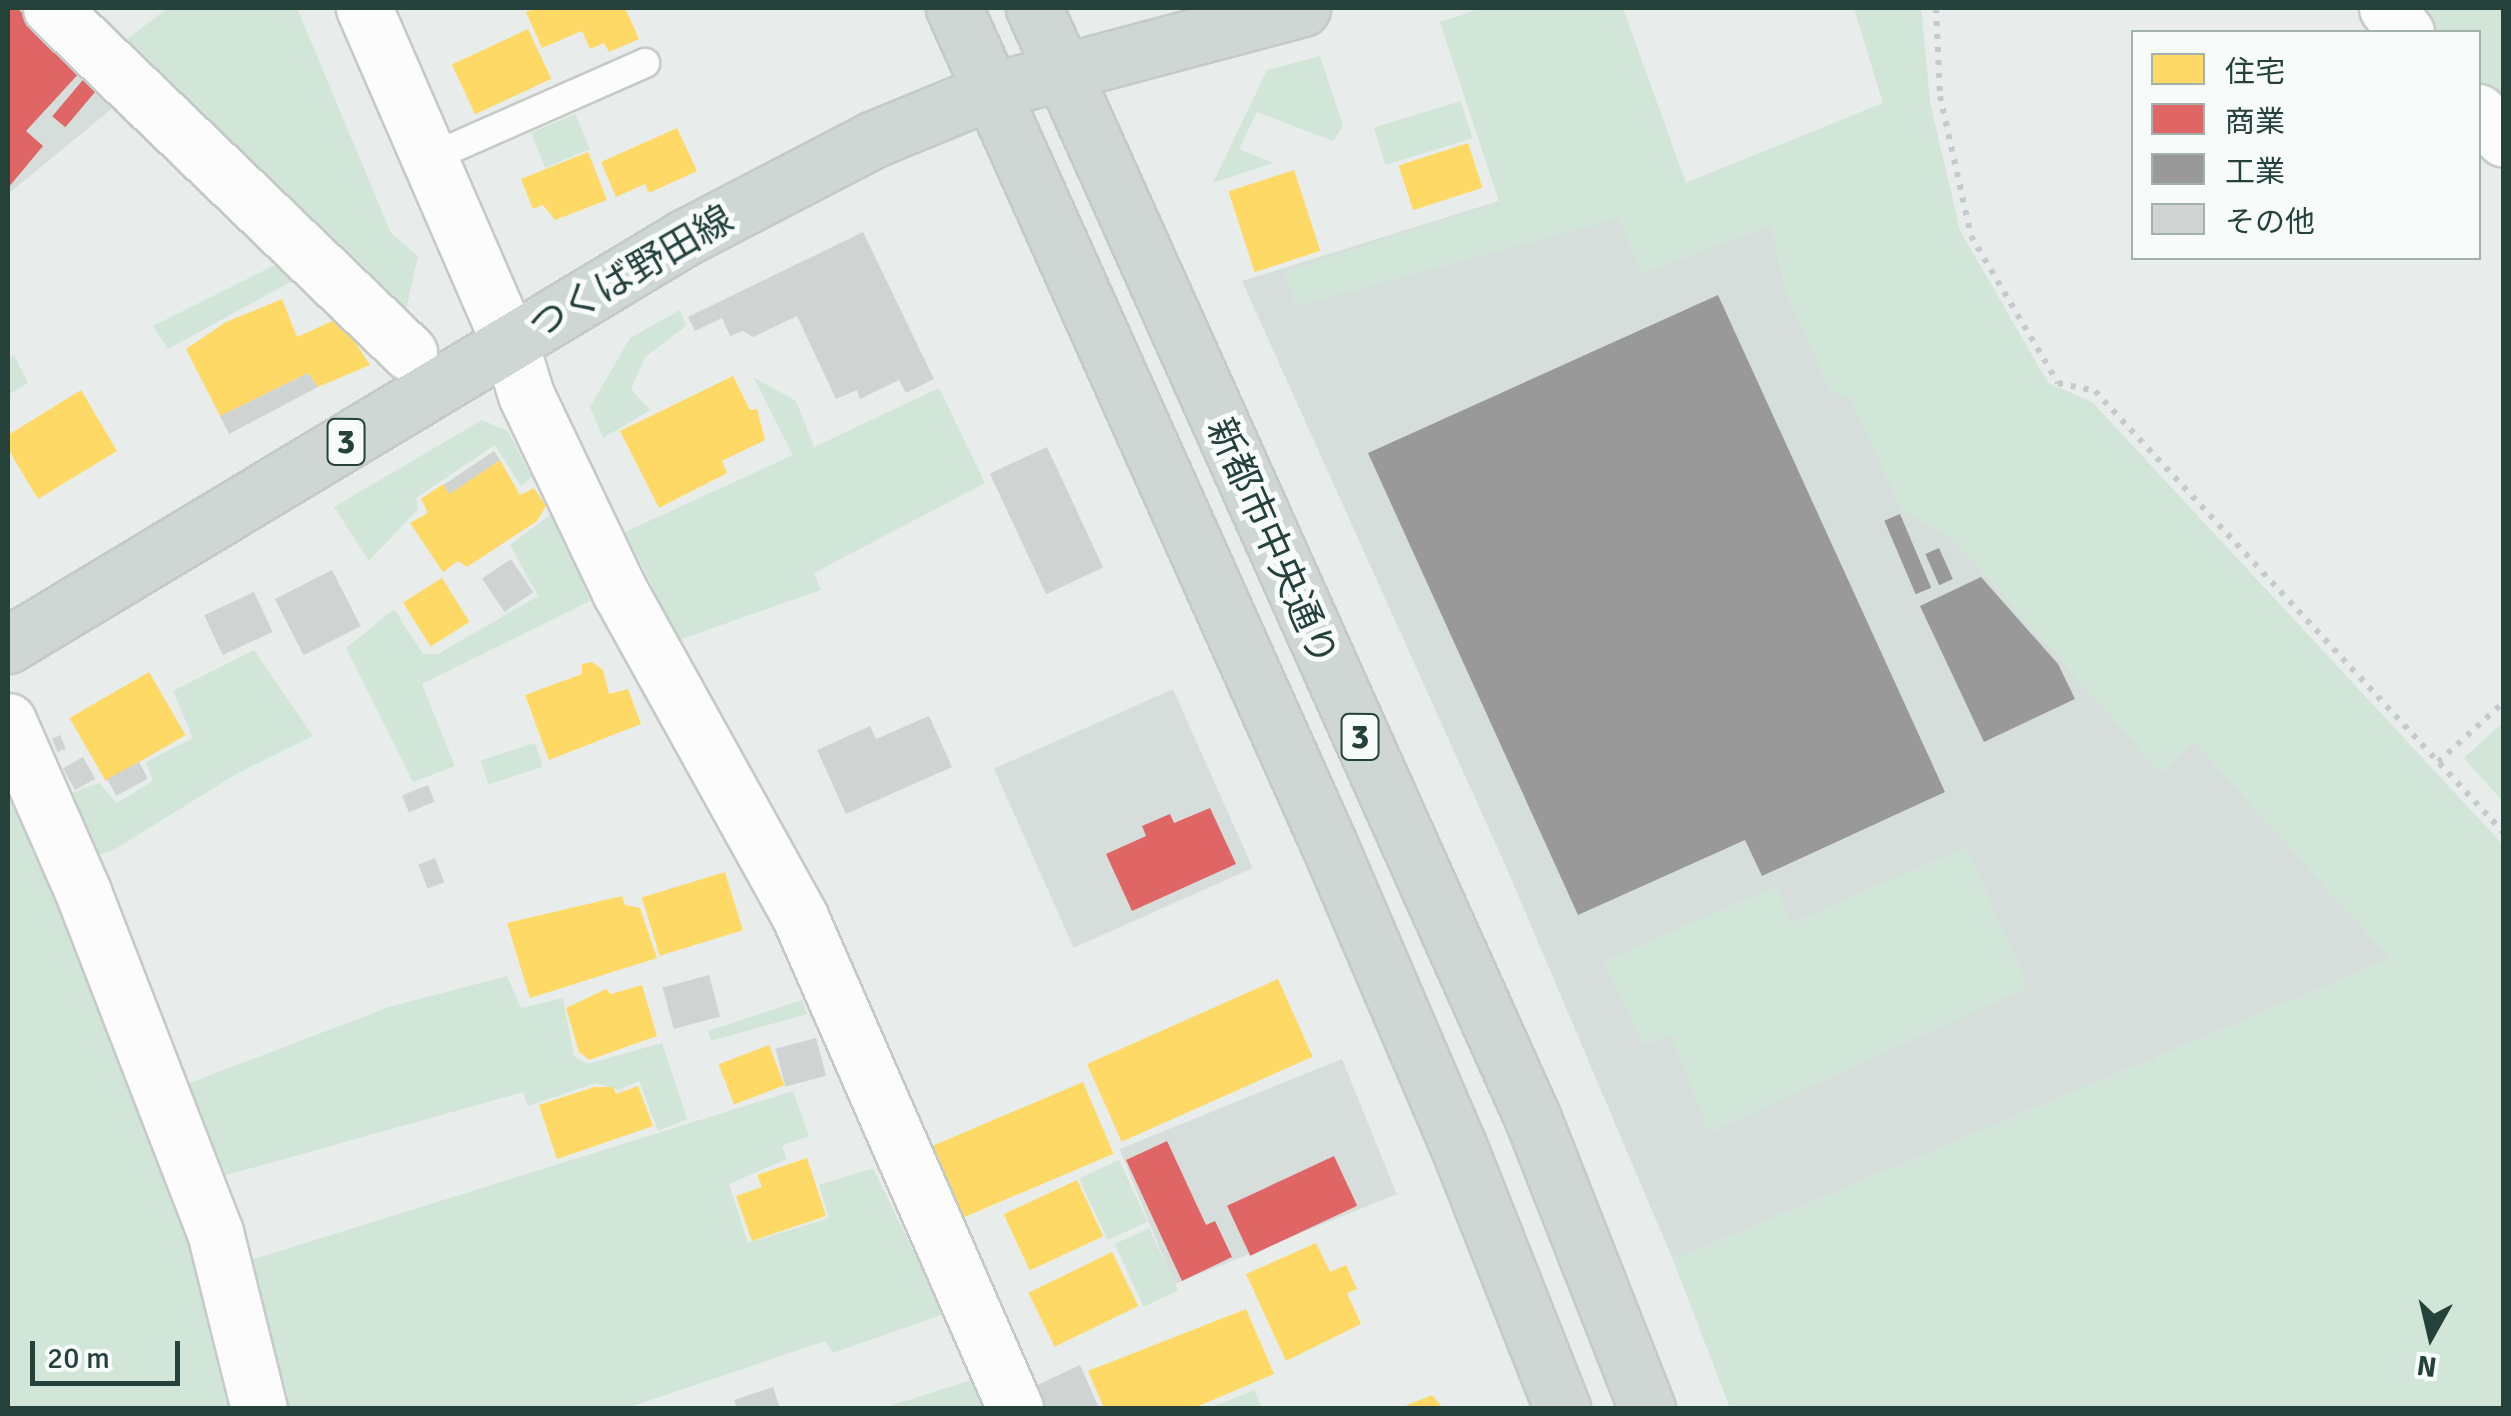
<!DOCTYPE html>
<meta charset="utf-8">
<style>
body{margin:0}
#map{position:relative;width:2511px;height:1416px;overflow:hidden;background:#e8edeb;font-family:Signika,"Noto Sans JP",sans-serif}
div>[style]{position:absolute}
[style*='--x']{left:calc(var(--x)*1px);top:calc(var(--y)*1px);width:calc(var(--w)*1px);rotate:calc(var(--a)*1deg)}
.built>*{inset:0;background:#d6dedb;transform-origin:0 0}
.green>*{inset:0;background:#d1e6d8;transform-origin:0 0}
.homes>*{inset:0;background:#ffd966;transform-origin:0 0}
.shops>*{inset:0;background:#e06666;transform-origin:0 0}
.industry>*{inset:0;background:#999;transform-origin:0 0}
.building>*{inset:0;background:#cfd4d2;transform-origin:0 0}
.path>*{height:6px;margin-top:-3px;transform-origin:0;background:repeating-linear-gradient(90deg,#c3ccca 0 5px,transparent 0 13px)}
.roads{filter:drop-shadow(2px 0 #c5cac8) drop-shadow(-2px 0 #c5cac8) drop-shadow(0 2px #c5cac8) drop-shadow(0 -2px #c5cac8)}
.lane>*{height:28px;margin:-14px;padding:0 14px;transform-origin:14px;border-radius:14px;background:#fcfcfc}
.street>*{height:55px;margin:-27.5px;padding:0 27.5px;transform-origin:27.5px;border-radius:27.5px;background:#fcfcfc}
.secondary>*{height:55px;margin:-27.5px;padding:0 27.5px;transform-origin:27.5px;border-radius:27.5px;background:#fcfcfc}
.primary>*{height:55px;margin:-27.5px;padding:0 27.5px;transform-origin:27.5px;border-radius:27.5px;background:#cfd7d5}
span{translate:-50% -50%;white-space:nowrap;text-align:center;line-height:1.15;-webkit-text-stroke:10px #f7fbf9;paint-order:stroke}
.shield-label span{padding:2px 8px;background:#f7fbf9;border:2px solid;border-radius:8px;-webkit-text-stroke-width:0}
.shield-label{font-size:35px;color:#24423a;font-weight:700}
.street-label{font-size:38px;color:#24423a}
.frame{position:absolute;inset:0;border:10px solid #24423a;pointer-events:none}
.legend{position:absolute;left:2131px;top:30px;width:350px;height:230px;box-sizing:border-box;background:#f7fbf9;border:2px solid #a3b1ad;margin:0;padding:12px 18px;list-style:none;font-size:30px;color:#24423a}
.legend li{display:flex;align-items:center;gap:20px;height:50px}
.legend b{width:50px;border:2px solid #a3b1ad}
.north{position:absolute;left:2381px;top:1286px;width:100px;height:100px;-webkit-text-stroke:8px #f7fbf9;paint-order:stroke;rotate:188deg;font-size:28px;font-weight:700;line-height:40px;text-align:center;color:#24423a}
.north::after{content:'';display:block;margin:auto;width:35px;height:45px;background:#24423a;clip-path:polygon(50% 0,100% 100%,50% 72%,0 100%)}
.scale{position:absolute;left:30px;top:1341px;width:150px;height:45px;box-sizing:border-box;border:5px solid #24423a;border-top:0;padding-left:12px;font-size:30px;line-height:35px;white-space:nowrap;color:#24423a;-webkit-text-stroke:8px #f7fbf9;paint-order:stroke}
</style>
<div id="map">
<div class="built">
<div style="clip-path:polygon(8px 8px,30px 8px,114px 107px,8px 194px)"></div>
<div style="clip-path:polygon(1854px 8px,1921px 8px,1930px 103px,1960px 231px,2048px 383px,2092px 402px,2503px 845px,2390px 959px,1673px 1260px,1507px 869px,1242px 281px,1672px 147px,1686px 183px,1883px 103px)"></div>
<div style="left:1173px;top:689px;width:196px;height:196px;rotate:66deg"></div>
<div style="left:1342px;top:1059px;width:146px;height:240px;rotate:68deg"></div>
</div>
<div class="green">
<div style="clip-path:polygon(168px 8px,297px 8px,391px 233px,418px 256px,403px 324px,123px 42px)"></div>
<div style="clip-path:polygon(1482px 8px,1623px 8px,1686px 183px,1883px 103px,1854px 8px,1921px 8px,1930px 103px,1960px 231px,2048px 383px,2092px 402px,2503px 845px,2503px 1408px,1730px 1408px,1673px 1260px,2390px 959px,2194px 742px,2161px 773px,1953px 540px,1902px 510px,1850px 399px,1830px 391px,1784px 288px,1771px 226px,1642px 273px,1619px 218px,1296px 306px,1285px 272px,1499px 202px,1440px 22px)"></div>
<div style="clip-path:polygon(2410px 8px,2503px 8px,2503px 111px,2479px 84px,2478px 32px,2432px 32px)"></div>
<div style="clip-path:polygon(1320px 56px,1343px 126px,1333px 141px,1257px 112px,1239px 149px,1273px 163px,1213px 183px,1267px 70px)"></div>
<div style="left:1461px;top:101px;width:39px;height:91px;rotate:73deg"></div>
<div style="left:575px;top:114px;width:38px;height:48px;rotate:67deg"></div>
<div style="clip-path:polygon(287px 259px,303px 275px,168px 349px,153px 326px)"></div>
<div style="clip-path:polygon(680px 310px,686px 326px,645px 357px,631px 389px,650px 410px,603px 438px,590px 407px,630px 338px)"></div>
<div style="clip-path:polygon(14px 355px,28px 383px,8px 395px,8px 359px)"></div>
<div style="clip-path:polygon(753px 377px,796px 401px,814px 447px,939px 388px,985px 483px,814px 573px,821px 590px,679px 640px,625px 532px,793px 455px)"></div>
<div style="clip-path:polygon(482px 420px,508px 431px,532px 477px,521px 486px,495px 445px,416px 498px,418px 509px,369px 561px,334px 507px)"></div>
<div style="clip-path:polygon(554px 512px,590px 601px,422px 684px,455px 766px,413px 782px,346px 648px,394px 609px,423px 654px,438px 654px,538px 596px,510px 545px)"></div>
<div style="clip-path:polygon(254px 650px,313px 736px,238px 773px,112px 851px,90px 857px,61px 797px,99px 783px,117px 803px,153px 781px,146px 762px,193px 738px,173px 691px)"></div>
<div style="clip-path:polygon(2503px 722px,2503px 802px,2464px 758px)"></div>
<div style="left:535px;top:743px;width:25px;height:57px;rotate:72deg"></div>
<div style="clip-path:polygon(8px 778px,184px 1226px,231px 1408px,8px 1408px)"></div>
<div style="clip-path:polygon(1966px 847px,2028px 987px,1709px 1133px,1671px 1035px,1643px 1046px,1604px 961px,1777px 886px,1791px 923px)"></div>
<div style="clip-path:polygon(507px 976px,521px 1008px,563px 998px,574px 1056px,587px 1064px,662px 1043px,687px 1119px,658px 1131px,639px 1081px,619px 1090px,595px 1083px,528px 1106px,523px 1093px,538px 1088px,216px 1178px,187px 1084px,389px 1007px)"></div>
<div style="clip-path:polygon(802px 1000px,807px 1014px,711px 1041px,708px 1031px)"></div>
<div style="clip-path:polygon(793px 1091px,809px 1136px,782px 1146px,787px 1159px,729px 1184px,748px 1243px,829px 1218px,819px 1185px,873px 1168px,944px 1314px,833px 1353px,825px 1341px,627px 1408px,280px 1408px,241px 1263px)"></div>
<div style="left:1119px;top:1160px;width:68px;height:44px;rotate:65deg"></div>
<div style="left:1149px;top:1228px;width:69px;height:38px;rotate:65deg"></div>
<div style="clip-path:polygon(974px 1379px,987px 1408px,883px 1408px)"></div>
<div style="clip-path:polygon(1254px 1390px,1262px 1408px,1210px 1408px)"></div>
</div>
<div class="homes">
<div style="clip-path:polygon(537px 8px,625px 8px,639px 39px,609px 52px,604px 43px,590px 49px,582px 31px,542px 48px,526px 12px)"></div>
<div style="left:528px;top:29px;width:55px;height:84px;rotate:65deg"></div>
<div style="clip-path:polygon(677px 128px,697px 171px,649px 193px,645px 184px,616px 197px,601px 162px)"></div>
<div style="left:1468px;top:143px;width:47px;height:73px;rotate:72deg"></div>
<div style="clip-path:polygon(588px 152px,607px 200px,555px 220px,543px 205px,533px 209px,521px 179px)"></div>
<div style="left:1294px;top:170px;width:85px;height:69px;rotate:72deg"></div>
<div style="clip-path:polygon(282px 299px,297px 337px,339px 318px,370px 365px,318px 387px,308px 373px,220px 416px,186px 349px,226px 322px)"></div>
<div style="clip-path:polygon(733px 376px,750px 410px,757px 409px,765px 440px,722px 461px,727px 473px,659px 508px,620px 431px)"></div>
<div style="clip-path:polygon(81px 390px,117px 451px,38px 499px,8px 449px,8px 435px)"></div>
<div style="clip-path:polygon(500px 460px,520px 495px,534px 488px,546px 506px,537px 521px,467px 567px,458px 561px,443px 572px,410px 523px,428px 513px,421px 499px,443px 484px,450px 492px)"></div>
<div style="left:442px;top:578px;width:52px;height:46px;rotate:58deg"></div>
<div style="clip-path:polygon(592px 662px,603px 670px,609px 694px,628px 689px,641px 724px,549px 760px,525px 695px,582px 674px,582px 664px)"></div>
<div style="left:149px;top:672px;width:73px;height:92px;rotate:60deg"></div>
<div style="left:725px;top:872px;width:61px;height:87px;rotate:73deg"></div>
<div style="clip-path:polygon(622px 896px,625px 905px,640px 908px,657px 958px,530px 998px,507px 923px)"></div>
<div style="left:1278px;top:979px;width:85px;height:209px;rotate:66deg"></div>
<div style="clip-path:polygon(642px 985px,657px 1036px,589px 1060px,579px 1052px,566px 1008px,606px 989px,611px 994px)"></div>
<div style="left:769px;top:1045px;width:43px;height:54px;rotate:69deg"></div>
<div style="left:1083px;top:1082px;width:78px;height:170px;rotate:67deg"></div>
<div style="clip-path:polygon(638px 1086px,653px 1126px,557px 1159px,539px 1105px,594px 1087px,613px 1087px,616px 1094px)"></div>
<div style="clip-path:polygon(807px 1158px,826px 1216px,752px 1241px,736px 1196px,762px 1187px,757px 1175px)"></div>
<div style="left:1077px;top:1180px;width:62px;height:81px;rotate:65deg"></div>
<div style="clip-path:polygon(1316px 1243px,1330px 1272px,1346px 1265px,1357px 1289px,1347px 1293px,1361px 1324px,1286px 1361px,1246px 1274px)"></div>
<div style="left:1112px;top:1252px;width:60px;height:93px;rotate:64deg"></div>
<div style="clip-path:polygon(1246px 1309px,1274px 1374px,1194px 1408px,1104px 1408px,1088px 1371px)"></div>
<div style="clip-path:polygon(1432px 1395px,1443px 1408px,1400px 1408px)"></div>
</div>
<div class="shops">
<div style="clip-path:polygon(8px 8px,17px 8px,83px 69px,26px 131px,43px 146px,8px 188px)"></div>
<div style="left:87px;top:75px;width:17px;height:54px;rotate:40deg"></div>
<div style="clip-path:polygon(1210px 808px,1236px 864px,1132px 911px,1106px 854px,1146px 836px,1142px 826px,1170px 814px,1174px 823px)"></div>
<div style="clip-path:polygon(1167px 1141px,1206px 1225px,1215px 1221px,1232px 1257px,1182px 1281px,1126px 1160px)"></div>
<div style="left:1334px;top:1156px;width:55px;height:118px;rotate:65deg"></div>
</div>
<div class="industry">
<div style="clip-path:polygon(1718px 295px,1945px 792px,1762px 876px,1745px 840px,1578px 915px,1368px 453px)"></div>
<div style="left:1900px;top:514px;width:80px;height:17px;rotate:67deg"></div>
<div style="left:1939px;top:548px;width:34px;height:15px;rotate:66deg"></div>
<div style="clip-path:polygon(1981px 577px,2058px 664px,2075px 699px,1984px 742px,1920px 606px)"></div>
</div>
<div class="building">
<div style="clip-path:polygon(863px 232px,934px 379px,906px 393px,899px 380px,860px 399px,857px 390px,836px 399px,797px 316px,753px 337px,743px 331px,730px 336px,722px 318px,695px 331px,688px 317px)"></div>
<div style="clip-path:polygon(308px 373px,318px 387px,229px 434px,220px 416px)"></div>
<div style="left:1047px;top:447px;width:133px;height:63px;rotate:65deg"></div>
<div style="left:494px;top:451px;width:11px;height:61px;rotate:56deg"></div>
<div style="left:511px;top:559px;width:40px;height:35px;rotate:56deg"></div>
<div style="left:332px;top:570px;width:63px;height:64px;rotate:63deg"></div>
<div style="left:254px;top:592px;width:44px;height:55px;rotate:65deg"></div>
<div style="clip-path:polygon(929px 716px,952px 767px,846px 814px,817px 750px,870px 726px,876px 739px)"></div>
<div style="left:60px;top:735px;width:15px;height:9px;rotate:67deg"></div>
<div style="left:83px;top:757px;width:25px;height:23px;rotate:61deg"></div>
<div style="left:139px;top:762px;width:19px;height:36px;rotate:62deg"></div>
<div style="left:428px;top:785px;width:18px;height:28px;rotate:68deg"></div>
<div style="left:435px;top:858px;width:26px;height:18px;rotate:69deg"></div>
<div style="left:709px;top:975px;width:43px;height:48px;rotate:75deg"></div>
<div style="left:816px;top:1038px;width:39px;height:42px;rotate:75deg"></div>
<div style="clip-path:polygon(1080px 1365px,1099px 1408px,1040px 1408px,1031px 1388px)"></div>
<div style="clip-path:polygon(773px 1387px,780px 1408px,737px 1408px,734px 1400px)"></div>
</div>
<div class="path">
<div style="--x:1936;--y:8;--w:88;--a:87.4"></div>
<div style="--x:1940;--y:96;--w:143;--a:77.5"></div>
<div style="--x:1971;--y:236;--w:171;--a:59.4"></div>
<div style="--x:2058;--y:383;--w:38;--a:12"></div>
<div style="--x:2095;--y:391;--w:602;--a:47.22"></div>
<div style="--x:2438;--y:762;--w:89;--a:-42.3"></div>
</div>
<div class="roads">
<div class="lane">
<div style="--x:432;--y:157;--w:233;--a:-23.8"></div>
</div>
<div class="street">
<div style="--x:51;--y:8;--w:497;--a:43.9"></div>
<div style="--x:2387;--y:8;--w:31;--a:52"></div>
<div style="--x:2478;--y:112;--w:37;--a:46"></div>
<div style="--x:510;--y:343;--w:54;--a:72.9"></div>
<div style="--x:526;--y:395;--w:218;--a:64.5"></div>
<div style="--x:620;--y:592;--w:372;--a:61"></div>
<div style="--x:800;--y:917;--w:536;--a:66.35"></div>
<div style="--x:8;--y:721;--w:187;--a:66.3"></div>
<div style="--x:83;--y:892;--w:365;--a:68.8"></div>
<div style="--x:215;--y:1232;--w:181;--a:76"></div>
</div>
<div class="secondary">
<div style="--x:364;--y:8;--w:365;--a:66.5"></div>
</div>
<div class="primary">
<div style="--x:954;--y:8;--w:914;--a:65.85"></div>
<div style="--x:1328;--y:842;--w:330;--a:66.8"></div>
<div style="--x:1458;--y:1145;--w:283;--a:68.4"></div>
<div style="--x:1034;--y:8;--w:1218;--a:65.81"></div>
<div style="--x:1533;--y:1119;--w:311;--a:68.5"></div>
<div style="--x:8;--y:645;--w:789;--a:-31.05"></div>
<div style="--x:684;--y:238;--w:214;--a:-27.5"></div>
<div style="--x:874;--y:139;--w:126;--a:-22.3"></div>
<div style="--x:991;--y:91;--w:322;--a:-14.9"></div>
</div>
</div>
<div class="shield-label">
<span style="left:346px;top:442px">3</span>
<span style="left:1360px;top:737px">3</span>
</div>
<div class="street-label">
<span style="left:631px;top:273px;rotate:-30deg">つくば野田線</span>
<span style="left:1272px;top:542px;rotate:66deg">新都市中央通り</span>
</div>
<div class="frame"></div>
<ul class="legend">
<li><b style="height:28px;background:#ffd966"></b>住宅</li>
<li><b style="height:28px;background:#e06666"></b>商業</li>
<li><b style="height:28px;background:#999"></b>工業</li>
<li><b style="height:28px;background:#cfd4d2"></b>その他</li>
</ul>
<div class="north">N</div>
<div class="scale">20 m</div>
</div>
